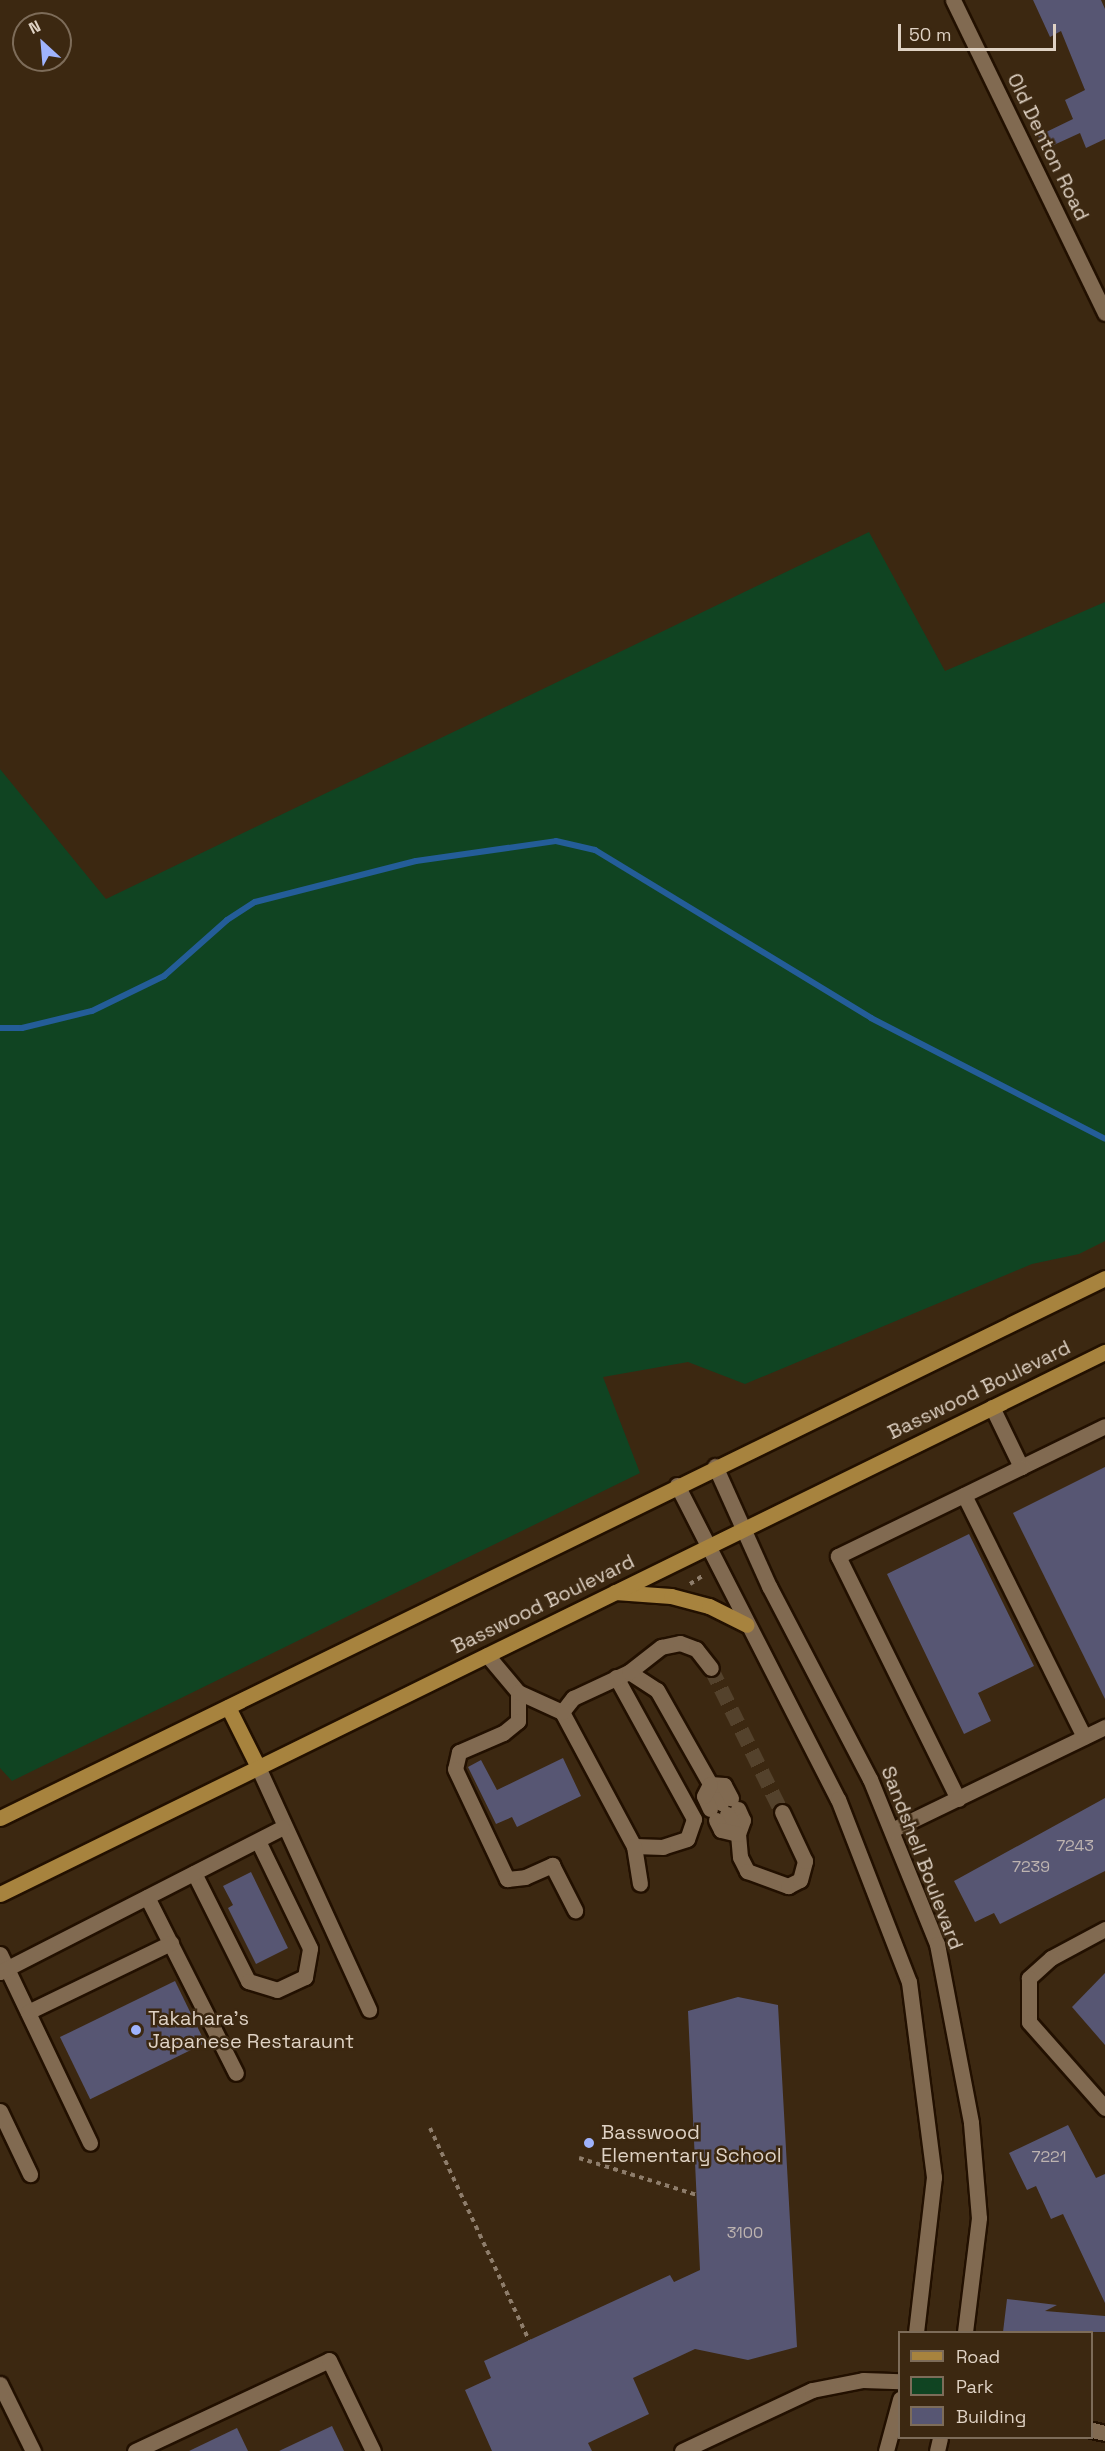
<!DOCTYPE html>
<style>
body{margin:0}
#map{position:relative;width:1105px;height:2451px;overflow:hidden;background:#3c2811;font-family:"Space Grotesk",sans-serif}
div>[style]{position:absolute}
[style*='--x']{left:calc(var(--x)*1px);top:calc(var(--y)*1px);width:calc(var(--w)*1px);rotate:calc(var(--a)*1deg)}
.green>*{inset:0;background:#104422}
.stream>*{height:6px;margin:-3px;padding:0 3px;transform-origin:3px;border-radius:3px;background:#245d98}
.building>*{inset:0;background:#575673;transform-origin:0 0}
.minor-tunnel>*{height:15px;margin-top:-7.5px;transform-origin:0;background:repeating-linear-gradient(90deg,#54422c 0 15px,transparent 0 23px)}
.path>*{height:4px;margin-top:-2px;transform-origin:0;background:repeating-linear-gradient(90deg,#8e7d6b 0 4.5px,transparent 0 9px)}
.roads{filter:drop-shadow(2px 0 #221000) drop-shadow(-2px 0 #221000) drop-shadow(0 2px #221000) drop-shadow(0 -2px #221000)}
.minor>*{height:15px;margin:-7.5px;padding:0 7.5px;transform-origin:7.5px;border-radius:7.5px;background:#816a51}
.major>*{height:15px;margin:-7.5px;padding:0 7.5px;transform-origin:7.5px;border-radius:7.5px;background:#a7833e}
.dots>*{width:16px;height:16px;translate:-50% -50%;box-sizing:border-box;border:3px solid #3c2811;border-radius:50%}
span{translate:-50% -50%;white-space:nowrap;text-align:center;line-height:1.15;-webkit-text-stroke:5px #3c2811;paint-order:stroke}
.number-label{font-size:16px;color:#bdb3b0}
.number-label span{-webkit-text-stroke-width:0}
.street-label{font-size:20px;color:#dfd2c4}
.poi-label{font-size:20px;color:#dfd2c4}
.left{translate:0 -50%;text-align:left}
.legend{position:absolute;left:898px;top:2331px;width:195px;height:108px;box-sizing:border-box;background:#3c2811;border:2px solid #7d6c59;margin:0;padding:8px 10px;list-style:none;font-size:18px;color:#dfd2c4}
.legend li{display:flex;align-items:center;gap:12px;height:30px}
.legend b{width:30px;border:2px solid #7d6c59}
.north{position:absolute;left:12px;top:12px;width:60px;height:60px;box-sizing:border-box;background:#3c2811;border:2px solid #7d6c59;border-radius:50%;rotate:334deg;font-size:16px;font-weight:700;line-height:24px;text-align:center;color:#dfd2c4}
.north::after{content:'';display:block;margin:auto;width:21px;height:27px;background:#9fb3fd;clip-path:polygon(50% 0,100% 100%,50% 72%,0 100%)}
.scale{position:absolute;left:898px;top:24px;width:158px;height:27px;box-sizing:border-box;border:3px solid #dfd2c4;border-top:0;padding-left:8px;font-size:18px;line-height:21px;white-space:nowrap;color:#dfd2c4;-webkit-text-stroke:4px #3c2811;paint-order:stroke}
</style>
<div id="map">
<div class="green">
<div style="clip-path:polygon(869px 532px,945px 671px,1105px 602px,1105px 1241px,1079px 1254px,1032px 1264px,745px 1384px,688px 1362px,603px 1377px,640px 1473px,12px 1781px,0 1768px,0 769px,106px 899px)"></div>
</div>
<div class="stream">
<div style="--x:0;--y:1028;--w:22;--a:0"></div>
<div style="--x:22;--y:1028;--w:72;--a:-13.7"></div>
<div style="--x:92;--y:1011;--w:80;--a:-25.9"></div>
<div style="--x:164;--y:976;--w:84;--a:-41.6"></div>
<div style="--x:227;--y:920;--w:33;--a:-33"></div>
<div style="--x:255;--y:902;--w:166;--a:-14.3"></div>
<div style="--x:416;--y:861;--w:141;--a:-8.1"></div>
<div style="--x:556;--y:841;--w:40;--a:13"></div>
<div style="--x:595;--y:850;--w:323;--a:31.3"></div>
<div style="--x:871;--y:1018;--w:263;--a:27.3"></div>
</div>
<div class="building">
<div style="clip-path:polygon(1033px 0,1101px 0,1105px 9px,1105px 139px,1086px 148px,1080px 133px,1045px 149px,1038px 136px,1073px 119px,1065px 100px,1085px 90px,1061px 31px,1050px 37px)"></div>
<div style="clip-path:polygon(1105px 1467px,1105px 1699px,1013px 1513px)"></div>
<div style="clip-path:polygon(969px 1534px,1034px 1666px,978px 1693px,991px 1721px,964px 1734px,887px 1574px)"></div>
<div style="clip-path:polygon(563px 1758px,581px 1796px,517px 1827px,512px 1817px,496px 1824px,468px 1767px,481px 1760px,497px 1790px)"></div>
<div style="clip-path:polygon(1105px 1798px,1105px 1871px,1000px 1924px,994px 1913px,975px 1922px,954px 1881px)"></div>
<div style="clip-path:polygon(251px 1872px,288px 1948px,256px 1964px,228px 1908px,233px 1905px,223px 1886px)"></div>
<div style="clip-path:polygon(1105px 1973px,1105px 2045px,1072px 2007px)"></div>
<div style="left:175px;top:1981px;width:69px;height:128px;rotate:64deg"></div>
<div style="clip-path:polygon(738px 1997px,778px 2005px,797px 2347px,748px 2360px,695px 2349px,633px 2378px,649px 2414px,588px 2443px,592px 2451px,492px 2451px,465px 2390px,491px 2378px,484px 2361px,670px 2275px,674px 2282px,700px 2270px,688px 2011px)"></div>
<div style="clip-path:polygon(1068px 2125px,1096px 2178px,1105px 2174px,1105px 2303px,1063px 2214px,1051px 2219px,1036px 2186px,1027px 2190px,1009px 2153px)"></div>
<div style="clip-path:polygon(1007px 2299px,1057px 2305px,1045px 2311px,1105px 2316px,1105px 2332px,1003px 2332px)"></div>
<div style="clip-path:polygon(332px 2426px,344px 2451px,279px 2451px)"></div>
<div style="clip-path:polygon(237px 2428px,248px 2451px,189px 2451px)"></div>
</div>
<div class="minor-tunnel">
<div style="--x:711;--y:1668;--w:161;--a:63.8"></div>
</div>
<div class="path">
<div style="--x:690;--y:1584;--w:17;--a:-33"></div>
<div style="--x:430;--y:2128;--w:234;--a:65"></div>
<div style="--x:579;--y:2158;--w:124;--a:17.4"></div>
</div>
<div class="roads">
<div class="minor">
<div style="--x:953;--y:0;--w:348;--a:64.1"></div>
<div style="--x:992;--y:1407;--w:67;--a:64.2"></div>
<div style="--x:1021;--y:1467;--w:93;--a:-26"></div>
<div style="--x:715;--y:1466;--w:132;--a:65.8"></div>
<div style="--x:769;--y:1586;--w:218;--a:62.4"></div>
<div style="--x:870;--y:1779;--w:178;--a:67.9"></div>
<div style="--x:937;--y:1944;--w:182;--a:79.2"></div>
<div style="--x:971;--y:2123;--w:95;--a:85.2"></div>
<div style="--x:979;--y:2218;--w:115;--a:97"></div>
<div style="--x:677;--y:1485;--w:353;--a:62.9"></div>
<div style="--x:838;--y:1799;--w:196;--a:68.8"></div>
<div style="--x:909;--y:1982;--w:197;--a:82.7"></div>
<div style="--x:934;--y:2177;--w:156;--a:96.6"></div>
<div style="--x:964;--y:1495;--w:270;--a:63.6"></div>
<div style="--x:487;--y:1655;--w:48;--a:50"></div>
<div style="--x:518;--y:1692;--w:29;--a:90"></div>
<div style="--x:518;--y:1721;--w:19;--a:141"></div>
<div style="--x:503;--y:1733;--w:48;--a:156.6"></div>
<div style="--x:459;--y:1752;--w:17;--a:103"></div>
<div style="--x:455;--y:1769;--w:122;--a:64.7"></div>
<div style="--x:507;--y:1879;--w:18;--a:-6"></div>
<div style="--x:525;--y:1877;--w:30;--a:-24"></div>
<div style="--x:552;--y:1865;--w:51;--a:62.9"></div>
<div style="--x:629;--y:1672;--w:33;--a:33"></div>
<div style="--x:657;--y:1690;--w:130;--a:60.5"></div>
<div style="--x:616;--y:1677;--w:162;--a:61.2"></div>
<div style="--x:694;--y:1819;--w:21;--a:109"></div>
<div style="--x:687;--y:1839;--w:25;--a:162"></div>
<div style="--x:663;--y:1847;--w:29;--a:-178"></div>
<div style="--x:518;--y:1692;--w:48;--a:24.4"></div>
<div style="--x:562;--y:1712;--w:152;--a:61.8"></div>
<div style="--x:634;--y:1846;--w:38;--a:81"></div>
<div style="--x:562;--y:1712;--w:18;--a:-52"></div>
<div style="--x:573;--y:1698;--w:62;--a:-24.9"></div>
<div style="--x:629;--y:1672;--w:41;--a:-38"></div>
<div style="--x:661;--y:1647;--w:19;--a:-12"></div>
<div style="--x:680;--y:1643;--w:17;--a:21"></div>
<div style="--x:696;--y:1649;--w:24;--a:52"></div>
<div style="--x:258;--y:1767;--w:267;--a:65.4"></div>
<div style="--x:710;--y:1784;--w:14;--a:4"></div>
<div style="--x:724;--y:1785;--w:15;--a:62"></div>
<div style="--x:958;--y:1799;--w:271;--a:-116.3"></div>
<div style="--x:838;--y:1556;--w:203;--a:-25.9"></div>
<div style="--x:710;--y:1809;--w:14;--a:-115"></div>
<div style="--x:704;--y:1796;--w:13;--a:-63"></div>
<div style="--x:738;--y:1809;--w:12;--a:66"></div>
<div style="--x:743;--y:1820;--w:15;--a:110"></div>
<div style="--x:738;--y:1834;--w:23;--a:85"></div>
<div style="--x:740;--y:1857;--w:16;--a:63"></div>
<div style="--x:747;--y:1871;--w:44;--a:20.1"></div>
<div style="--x:788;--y:1886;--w:13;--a:-27"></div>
<div style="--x:800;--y:1880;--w:20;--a:-75"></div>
<div style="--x:805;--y:1861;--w:54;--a:-115.1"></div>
<div style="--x:727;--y:1814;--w:23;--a:61"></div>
<div style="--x:716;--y:1820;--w:11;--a:63"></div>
<div style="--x:721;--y:1830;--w:17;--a:13"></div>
<div style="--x:892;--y:1830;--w:237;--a:-25.8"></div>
<div style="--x:194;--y:1873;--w:121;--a:63.4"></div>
<div style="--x:248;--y:1981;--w:30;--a:17"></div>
<div style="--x:277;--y:1990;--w:31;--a:-25"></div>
<div style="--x:305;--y:1977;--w:29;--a:-80"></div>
<div style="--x:310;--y:1948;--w:119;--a:-115.9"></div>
<div style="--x:147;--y:1897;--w:197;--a:63.2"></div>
<div style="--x:1105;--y:1929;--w:61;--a:151.8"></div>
<div style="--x:1051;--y:1958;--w:30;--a:138"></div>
<div style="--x:1029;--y:1978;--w:44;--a:90"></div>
<div style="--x:1029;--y:2022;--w:115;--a:48.5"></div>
<div style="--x:0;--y:1954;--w:209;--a:64.5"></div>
<div style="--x:0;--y:1972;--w:317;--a:-27.1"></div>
<div style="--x:28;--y:2012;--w:159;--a:-25.8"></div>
<div style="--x:0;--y:2111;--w:70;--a:64.5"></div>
<div style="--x:0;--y:2384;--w:75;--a:63.8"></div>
<div style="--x:1092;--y:2430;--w:13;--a:13"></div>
<div style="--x:135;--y:2451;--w:214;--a:-25.1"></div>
<div style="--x:329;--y:2360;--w:101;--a:64.2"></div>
<div style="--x:682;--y:2451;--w:144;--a:-25.1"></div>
<div style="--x:812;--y:2390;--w:52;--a:-11.1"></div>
<div style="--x:863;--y:2380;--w:37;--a:2"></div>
<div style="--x:886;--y:2451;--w:54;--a:-74.9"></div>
<div style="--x:937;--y:2451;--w:13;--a:-77"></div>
</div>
<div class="major">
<div style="--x:615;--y:1592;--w:56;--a:4.1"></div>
<div style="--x:671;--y:1596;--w:39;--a:15"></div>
<div style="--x:709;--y:1606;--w:42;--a:26.6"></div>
<div style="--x:228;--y:1707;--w:67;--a:63.4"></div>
<div style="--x:0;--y:1818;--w:1230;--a:-26.04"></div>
<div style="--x:0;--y:1894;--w:1231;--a:-26.13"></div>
</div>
</div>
<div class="dots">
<div style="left:136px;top:2030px;background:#9fb3fd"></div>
<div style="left:589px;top:2143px;background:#9fb3fd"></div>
</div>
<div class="number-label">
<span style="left:1075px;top:1846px">7243</span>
<span style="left:1031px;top:1867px">7239</span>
<span style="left:1049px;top:2157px">7221</span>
<span style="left:745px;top:2233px">3100</span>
</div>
<div class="street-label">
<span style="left:1048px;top:147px;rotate:64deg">Old Denton Road</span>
<span style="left:979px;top:1390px;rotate:-26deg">Basswood Boulevard</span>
<span style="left:543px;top:1604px;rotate:-26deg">Basswood Boulevard</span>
<span style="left:922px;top:1858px;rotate:69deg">Sandshell Boulevard</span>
</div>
<div class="poi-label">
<span class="left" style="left:148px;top:2030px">Takahara's<br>Japanese Restaraunt</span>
<span class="left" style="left:601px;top:2144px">Basswood<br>Elementary School</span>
</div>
<ul class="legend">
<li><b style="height:8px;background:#a7833e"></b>Road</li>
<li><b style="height:16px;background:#104422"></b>Park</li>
<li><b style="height:16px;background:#575673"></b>Building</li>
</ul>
<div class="north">N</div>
<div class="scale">50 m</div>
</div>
